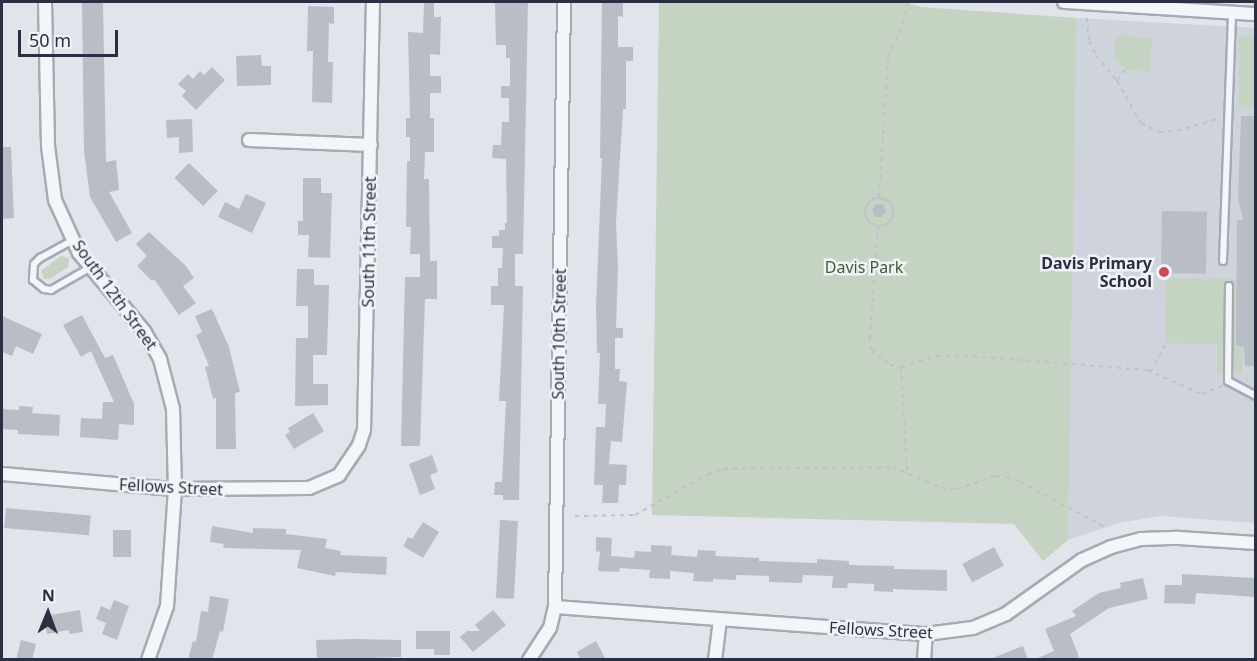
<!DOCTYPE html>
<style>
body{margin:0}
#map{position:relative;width:1257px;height:661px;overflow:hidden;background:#e1e4ea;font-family:"Noto Sans",sans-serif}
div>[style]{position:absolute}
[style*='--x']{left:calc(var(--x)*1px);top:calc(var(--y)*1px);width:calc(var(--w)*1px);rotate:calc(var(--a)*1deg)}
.built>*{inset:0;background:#cfd3db}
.green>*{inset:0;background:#c5d3c3;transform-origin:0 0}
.building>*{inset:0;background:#b9bdc6;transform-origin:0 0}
.path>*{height:2px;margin-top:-1px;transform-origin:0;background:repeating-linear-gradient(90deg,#bfc2c8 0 4.5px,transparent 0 9px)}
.path>.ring{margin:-1px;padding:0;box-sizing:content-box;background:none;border:2px solid #bfc2c8;border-radius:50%}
.roads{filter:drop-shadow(2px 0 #a6aab4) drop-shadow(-2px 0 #a6aab4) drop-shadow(0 2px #a6aab4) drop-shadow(0 -2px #a6aab4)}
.service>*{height:6px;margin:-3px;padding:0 3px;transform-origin:3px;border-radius:3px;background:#f4f5f8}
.minor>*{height:12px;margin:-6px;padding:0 6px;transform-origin:6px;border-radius:6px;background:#f4f5f8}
.dots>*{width:16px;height:16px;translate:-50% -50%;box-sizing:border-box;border:3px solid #f1f3f7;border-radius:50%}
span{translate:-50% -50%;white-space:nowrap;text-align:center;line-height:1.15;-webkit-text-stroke:5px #f1f3f7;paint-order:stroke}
.street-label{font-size:16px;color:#2a3041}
.poi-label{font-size:16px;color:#2a3041;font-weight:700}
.right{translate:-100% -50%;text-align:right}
.park-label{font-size:16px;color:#3b5c37}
.frame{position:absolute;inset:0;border:3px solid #2a3041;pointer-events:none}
.north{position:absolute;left:18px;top:583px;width:60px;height:60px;-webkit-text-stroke:4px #f1f3f7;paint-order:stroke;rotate:1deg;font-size:16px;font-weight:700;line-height:24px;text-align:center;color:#2a3041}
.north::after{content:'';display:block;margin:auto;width:21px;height:27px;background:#2a3041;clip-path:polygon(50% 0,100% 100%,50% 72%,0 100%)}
.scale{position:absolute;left:18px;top:30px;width:100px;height:27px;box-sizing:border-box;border:3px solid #2a3041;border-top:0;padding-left:8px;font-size:18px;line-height:21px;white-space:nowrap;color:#2a3041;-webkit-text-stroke:4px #f1f3f7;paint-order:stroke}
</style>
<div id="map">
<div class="built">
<div style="clip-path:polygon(1077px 18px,1255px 28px,1255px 523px,1161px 516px,1118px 523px,1068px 540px)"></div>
</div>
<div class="green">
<div style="clip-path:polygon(659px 2px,905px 2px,921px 7px,1077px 18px,1068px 540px,1043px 561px,1014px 524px,652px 515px)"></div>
<div style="clip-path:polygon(1121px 35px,1152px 39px,1149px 71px,1129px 71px,1115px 60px,1115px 40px)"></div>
<div style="left:1239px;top:36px;width:16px;height:71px"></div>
<div style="clip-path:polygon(61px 256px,69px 258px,68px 267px,50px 279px,44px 279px,41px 271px)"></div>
<div style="clip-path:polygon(1166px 278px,1237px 279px,1235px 347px,1243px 348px,1242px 373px,1217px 373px,1217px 344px,1165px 343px)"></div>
</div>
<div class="building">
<div style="clip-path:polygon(82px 2px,103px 2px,106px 162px,116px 160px,119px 190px,109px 192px,132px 233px,116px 242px,90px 197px,84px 151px)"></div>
<div style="clip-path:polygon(424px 2px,434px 2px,434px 17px,441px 17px,440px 55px,430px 54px,430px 76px,441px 76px,441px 93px,430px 93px,430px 118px,434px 118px,434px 152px,425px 152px,424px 179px,429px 179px,430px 261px,437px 261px,437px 299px,425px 299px,420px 446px,401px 446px,405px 277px,420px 277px,420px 254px,410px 254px,411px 227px,406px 227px,407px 161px,410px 161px,410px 137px,406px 137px,406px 118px,410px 118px,408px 32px,423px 33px)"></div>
<div style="clip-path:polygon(495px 2px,528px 2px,523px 254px,515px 254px,515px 286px,523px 286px,519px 500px,503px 500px,503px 495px,494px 495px,495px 482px,502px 482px,506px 401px,499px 401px,504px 305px,491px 305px,491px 286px,498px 286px,498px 268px,502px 268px,503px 248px,492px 248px,492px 236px,499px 236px,499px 230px,505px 230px,505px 223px,507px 223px,506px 159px,492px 158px,493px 145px,501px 145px,502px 122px,509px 122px,509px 98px,501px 98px,501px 86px,510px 86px,510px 58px,506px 58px,506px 45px,496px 45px)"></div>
<div style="clip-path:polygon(602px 2px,623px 2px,623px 17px,618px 16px,618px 47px,633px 47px,633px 61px,626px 61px,626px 109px,623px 109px,616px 223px,618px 268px,616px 328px,623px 328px,623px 338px,615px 338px,615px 369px,620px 369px,619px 381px,627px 382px,622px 442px,611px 441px,609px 464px,627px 465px,626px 485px,619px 485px,618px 503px,602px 503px,603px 485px,594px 485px,596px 427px,605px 427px,606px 404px,598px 404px,600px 353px,597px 353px,596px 306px,602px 158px,600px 158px)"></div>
<div style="clip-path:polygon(308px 6px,334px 7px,334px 24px,329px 23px,328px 62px,333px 62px,332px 103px,312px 102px,313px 51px,307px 51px)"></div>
<div style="clip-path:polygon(261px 55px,262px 66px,271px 66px,271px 85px,237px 86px,236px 56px)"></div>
<div style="clip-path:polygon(212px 67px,225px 80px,196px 110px,182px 96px,186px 91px,178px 84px,188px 74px,193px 79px,200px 71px,204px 75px)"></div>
<div style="clip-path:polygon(1241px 116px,1256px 116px,1256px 366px,1245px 366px,1244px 347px,1236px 346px,1237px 220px,1243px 220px,1238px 198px)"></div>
<div style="clip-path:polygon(192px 119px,193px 152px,179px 153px,179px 137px,167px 138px,166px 120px)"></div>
<div style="clip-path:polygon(2px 147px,11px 147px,14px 218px,2px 219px)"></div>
<div style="left:189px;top:163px;width:40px;height:21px;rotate:44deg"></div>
<div style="clip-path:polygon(303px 178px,321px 178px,321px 193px,332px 193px,330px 258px,308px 257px,309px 235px,298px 235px,298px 221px,303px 221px)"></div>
<div style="clip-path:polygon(246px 194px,266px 203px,252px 233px,218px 217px,225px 202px,239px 209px)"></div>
<div style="clip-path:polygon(876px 204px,883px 204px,886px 211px,882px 217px,875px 217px,872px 210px)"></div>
<div style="left:1162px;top:211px;width:45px;height:62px;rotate:1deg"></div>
<div style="clip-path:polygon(149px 232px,186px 266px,194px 278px,183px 286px,196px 303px,179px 315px,154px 279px,152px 281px,137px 266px,147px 256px,136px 244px)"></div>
<div style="clip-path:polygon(297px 269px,314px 269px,314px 285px,329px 285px,327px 355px,313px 355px,313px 384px,328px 384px,328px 405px,295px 406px,296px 338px,308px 338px,308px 306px,296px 306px)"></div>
<div style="clip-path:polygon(212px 309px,229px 347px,240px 392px,235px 393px,236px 449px,216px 449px,216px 398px,213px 399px,205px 367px,209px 366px,196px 335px,202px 332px,195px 316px)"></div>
<div style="clip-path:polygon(82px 315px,105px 358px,113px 355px,134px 404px,134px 425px,119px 424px,118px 440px,80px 437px,81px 418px,102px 419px,103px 402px,114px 402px,91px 351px,81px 357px,63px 325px)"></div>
<div style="clip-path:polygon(2px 316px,42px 334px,33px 354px,16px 346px,12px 356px,2px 352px)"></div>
<div style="clip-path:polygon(19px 406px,33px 407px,32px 413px,60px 415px,59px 436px,18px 434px,18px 430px,2px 429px,2px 409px,19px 410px)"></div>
<div style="clip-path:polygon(313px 413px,324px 431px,294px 449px,285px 435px,290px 432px,288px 428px)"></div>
<div style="clip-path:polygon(432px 455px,438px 472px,430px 475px,435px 489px,420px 495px,409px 464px)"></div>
<div style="left:6px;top:508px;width:85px;height:20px;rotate:5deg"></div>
<div style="left:500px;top:520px;width:18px;height:78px;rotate:3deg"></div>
<div style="clip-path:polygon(423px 522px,439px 532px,423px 558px,403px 546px,408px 537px,412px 539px)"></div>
<div style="clip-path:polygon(212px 526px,253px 533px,253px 528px,286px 529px,286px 534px,327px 539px,325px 548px,341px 551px,340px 555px,387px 557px,386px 575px,336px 572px,335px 576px,297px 568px,301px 550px,223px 548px,224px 544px,210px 542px)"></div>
<div style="left:113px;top:530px;width:18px;height:27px"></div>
<div style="clip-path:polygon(596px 537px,612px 538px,611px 556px,634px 558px,635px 551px,651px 552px,651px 545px,672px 546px,671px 555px,697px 557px,698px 550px,716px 551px,715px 556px,759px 558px,759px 561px,817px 563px,817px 559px,849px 561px,849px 565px,894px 566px,894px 569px,947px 570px,947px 591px,893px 589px,893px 592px,874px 591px,874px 584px,848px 583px,847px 588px,832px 588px,833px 576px,803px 575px,802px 583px,769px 582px,769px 576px,736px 575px,736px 580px,713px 579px,713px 582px,693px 581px,694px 573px,670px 571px,670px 579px,649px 578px,650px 570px,620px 568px,619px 572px,598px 571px,600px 552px,596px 551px)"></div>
<div style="left:994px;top:547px;width:21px;height:36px;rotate:62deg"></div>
<div style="clip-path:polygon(1182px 574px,1256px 578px,1256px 597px,1196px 593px,1195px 604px,1164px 603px,1165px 585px,1182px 585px)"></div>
<div style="clip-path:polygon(1143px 578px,1148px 599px,1109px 608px,1070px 634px,1079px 657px,1073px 660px,1033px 660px,1054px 651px,1045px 629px,1076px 616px,1072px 611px,1099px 593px,1121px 588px,1120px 583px)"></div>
<div style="clip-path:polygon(210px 596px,229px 599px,223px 632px,220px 631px,212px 660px,188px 660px,193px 641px,196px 642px,201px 611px,208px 612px)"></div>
<div style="clip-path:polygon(114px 600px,129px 606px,117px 640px,102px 634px,106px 623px,96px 619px,101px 606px,110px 610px)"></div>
<div style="clip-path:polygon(80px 610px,83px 632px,69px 634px,69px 630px,47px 634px,44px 616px)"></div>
<div style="clip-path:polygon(493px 610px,506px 625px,473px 652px,460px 637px,467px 631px,480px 631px,475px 625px)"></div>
<div style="clip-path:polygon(416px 631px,450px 631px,450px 655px,434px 655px,434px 649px,416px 649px)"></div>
<div style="clip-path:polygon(355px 639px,401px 640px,401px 657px,317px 660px,316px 640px)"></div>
<div style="clip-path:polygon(21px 640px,36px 644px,32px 660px,16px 660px)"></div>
<div style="clip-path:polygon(596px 641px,606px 660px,581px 660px,577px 652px)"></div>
<div style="clip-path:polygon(1023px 646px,1028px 660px,991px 660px,990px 659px)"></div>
</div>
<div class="path">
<div style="--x:1087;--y:18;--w:23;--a:85"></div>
<div style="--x:1089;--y:41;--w:16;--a:63"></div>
<div style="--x:1096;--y:55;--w:33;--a:51"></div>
<div style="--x:1117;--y:81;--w:48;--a:60.3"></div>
<div style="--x:1141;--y:123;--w:20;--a:27"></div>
<div style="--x:1159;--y:132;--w:18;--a:-3"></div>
<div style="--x:1177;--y:131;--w:45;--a:-16.8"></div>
<div style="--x:1117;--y:81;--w:14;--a:-56"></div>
<div style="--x:879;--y:197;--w:140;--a:-86.3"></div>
<div style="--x:888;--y:57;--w:36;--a:-66"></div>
<div style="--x:903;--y:24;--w:23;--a:-77"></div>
<div class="ring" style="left:865px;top:198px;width:26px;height:26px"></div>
<div style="--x:878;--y:226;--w:111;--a:94.1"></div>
<div style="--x:870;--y:337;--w:13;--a:86"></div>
<div style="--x:871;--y:350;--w:24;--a:38"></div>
<div style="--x:890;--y:365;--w:11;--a:10"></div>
<div style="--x:901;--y:367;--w:38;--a:-17"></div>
<div style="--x:937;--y:356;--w:45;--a:1.3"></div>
<div style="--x:982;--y:357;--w:166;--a:4.5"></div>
<div style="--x:1147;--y:370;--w:60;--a:23.6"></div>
<div style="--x:1202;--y:394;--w:21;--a:-23"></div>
<div style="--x:901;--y:367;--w:105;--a:86.7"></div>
<div style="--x:1150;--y:372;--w:34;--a:-60"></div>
<div style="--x:575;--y:516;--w:60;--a:-1"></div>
<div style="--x:635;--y:515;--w:84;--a:-29.3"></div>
<div style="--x:708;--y:474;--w:17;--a:-17"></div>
<div style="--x:724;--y:469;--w:168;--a:-0.7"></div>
<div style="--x:892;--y:467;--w:54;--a:22.8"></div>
<div style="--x:942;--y:488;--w:15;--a:4"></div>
<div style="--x:957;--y:489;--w:41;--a:-18.4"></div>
<div style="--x:996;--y:476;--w:10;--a:6"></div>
<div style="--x:1006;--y:477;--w:15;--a:20"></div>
<div style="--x:1020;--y:482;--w:96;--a:27.9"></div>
</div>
<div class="roads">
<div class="service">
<div style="--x:73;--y:240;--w:38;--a:151"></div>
<div style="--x:40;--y:258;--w:8;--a:135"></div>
<div style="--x:34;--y:264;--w:16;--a:94"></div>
<div style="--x:33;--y:280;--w:14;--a:39"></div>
<div style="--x:44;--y:289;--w:7;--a:8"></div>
<div style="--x:51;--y:290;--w:46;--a:-29.9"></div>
<div style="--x:1223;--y:261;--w:248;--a:-87.9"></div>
<div style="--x:1229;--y:286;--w:95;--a:90.6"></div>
<div style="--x:1228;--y:381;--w:32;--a:28"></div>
</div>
<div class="minor">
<div style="--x:45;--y:2;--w:144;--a:88.8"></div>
<div style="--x:48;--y:146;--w:54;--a:82.6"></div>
<div style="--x:55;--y:200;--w:58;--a:65.6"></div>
<div style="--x:79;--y:253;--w:102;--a:50.2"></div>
<div style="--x:144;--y:331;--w:32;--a:60"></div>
<div style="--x:160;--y:359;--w:52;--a:75.4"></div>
<div style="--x:173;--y:409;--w:80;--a:88.6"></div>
<div style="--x:175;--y:489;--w:117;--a:93.9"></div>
<div style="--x:167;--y:606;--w:57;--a:109.4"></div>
<div style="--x:1064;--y:2;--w:192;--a:3.6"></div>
<div style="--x:249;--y:140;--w:122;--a:2.3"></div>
<div style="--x:2;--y:474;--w:174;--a:5"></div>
<div style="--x:175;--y:489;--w:134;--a:-0.4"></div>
<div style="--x:309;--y:488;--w:33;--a:-23"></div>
<div style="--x:339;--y:475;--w:36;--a:-56"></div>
<div style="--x:359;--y:445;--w:16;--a:-72"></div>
<div style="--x:364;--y:430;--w:428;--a:-88.8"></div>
<div style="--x:555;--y:607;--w:372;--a:4.2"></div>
<div style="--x:926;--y:634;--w:47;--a:-7.3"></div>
<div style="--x:973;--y:628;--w:36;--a:-23"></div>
<div style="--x:1006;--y:614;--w:93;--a:-35.4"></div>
<div style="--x:1082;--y:560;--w:32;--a:-24"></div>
<div style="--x:1111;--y:547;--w:31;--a:-15"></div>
<div style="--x:1141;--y:539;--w:38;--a:-2"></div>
<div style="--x:1179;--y:538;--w:77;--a:3.7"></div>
<div style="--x:529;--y:660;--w:38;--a:-57"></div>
<div style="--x:550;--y:628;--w:22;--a:-77"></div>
<div style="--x:555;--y:607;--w:605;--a:-89.15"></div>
<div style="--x:715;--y:660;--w:40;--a:-82.9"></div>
<div style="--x:924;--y:660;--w:26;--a:-86"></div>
</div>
</div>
<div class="dots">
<div style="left:1164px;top:272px;background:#cb4952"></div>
</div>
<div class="street-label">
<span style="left:369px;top:242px;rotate:-89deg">South 11th Street</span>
<span style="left:115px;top:295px;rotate:54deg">South 12th Street</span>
<span style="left:559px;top:334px;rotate:-89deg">South 10th Street</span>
<span style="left:171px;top:487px;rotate:3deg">Fellows Street</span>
<span style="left:881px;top:630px;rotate:3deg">Fellows Street</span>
</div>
<div class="poi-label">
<span class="right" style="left:1152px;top:272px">Davis Primary<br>School</span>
</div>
<div class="park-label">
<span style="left:864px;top:267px">Davis Park</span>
</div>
<div class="frame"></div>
<div class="north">N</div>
<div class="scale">50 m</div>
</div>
